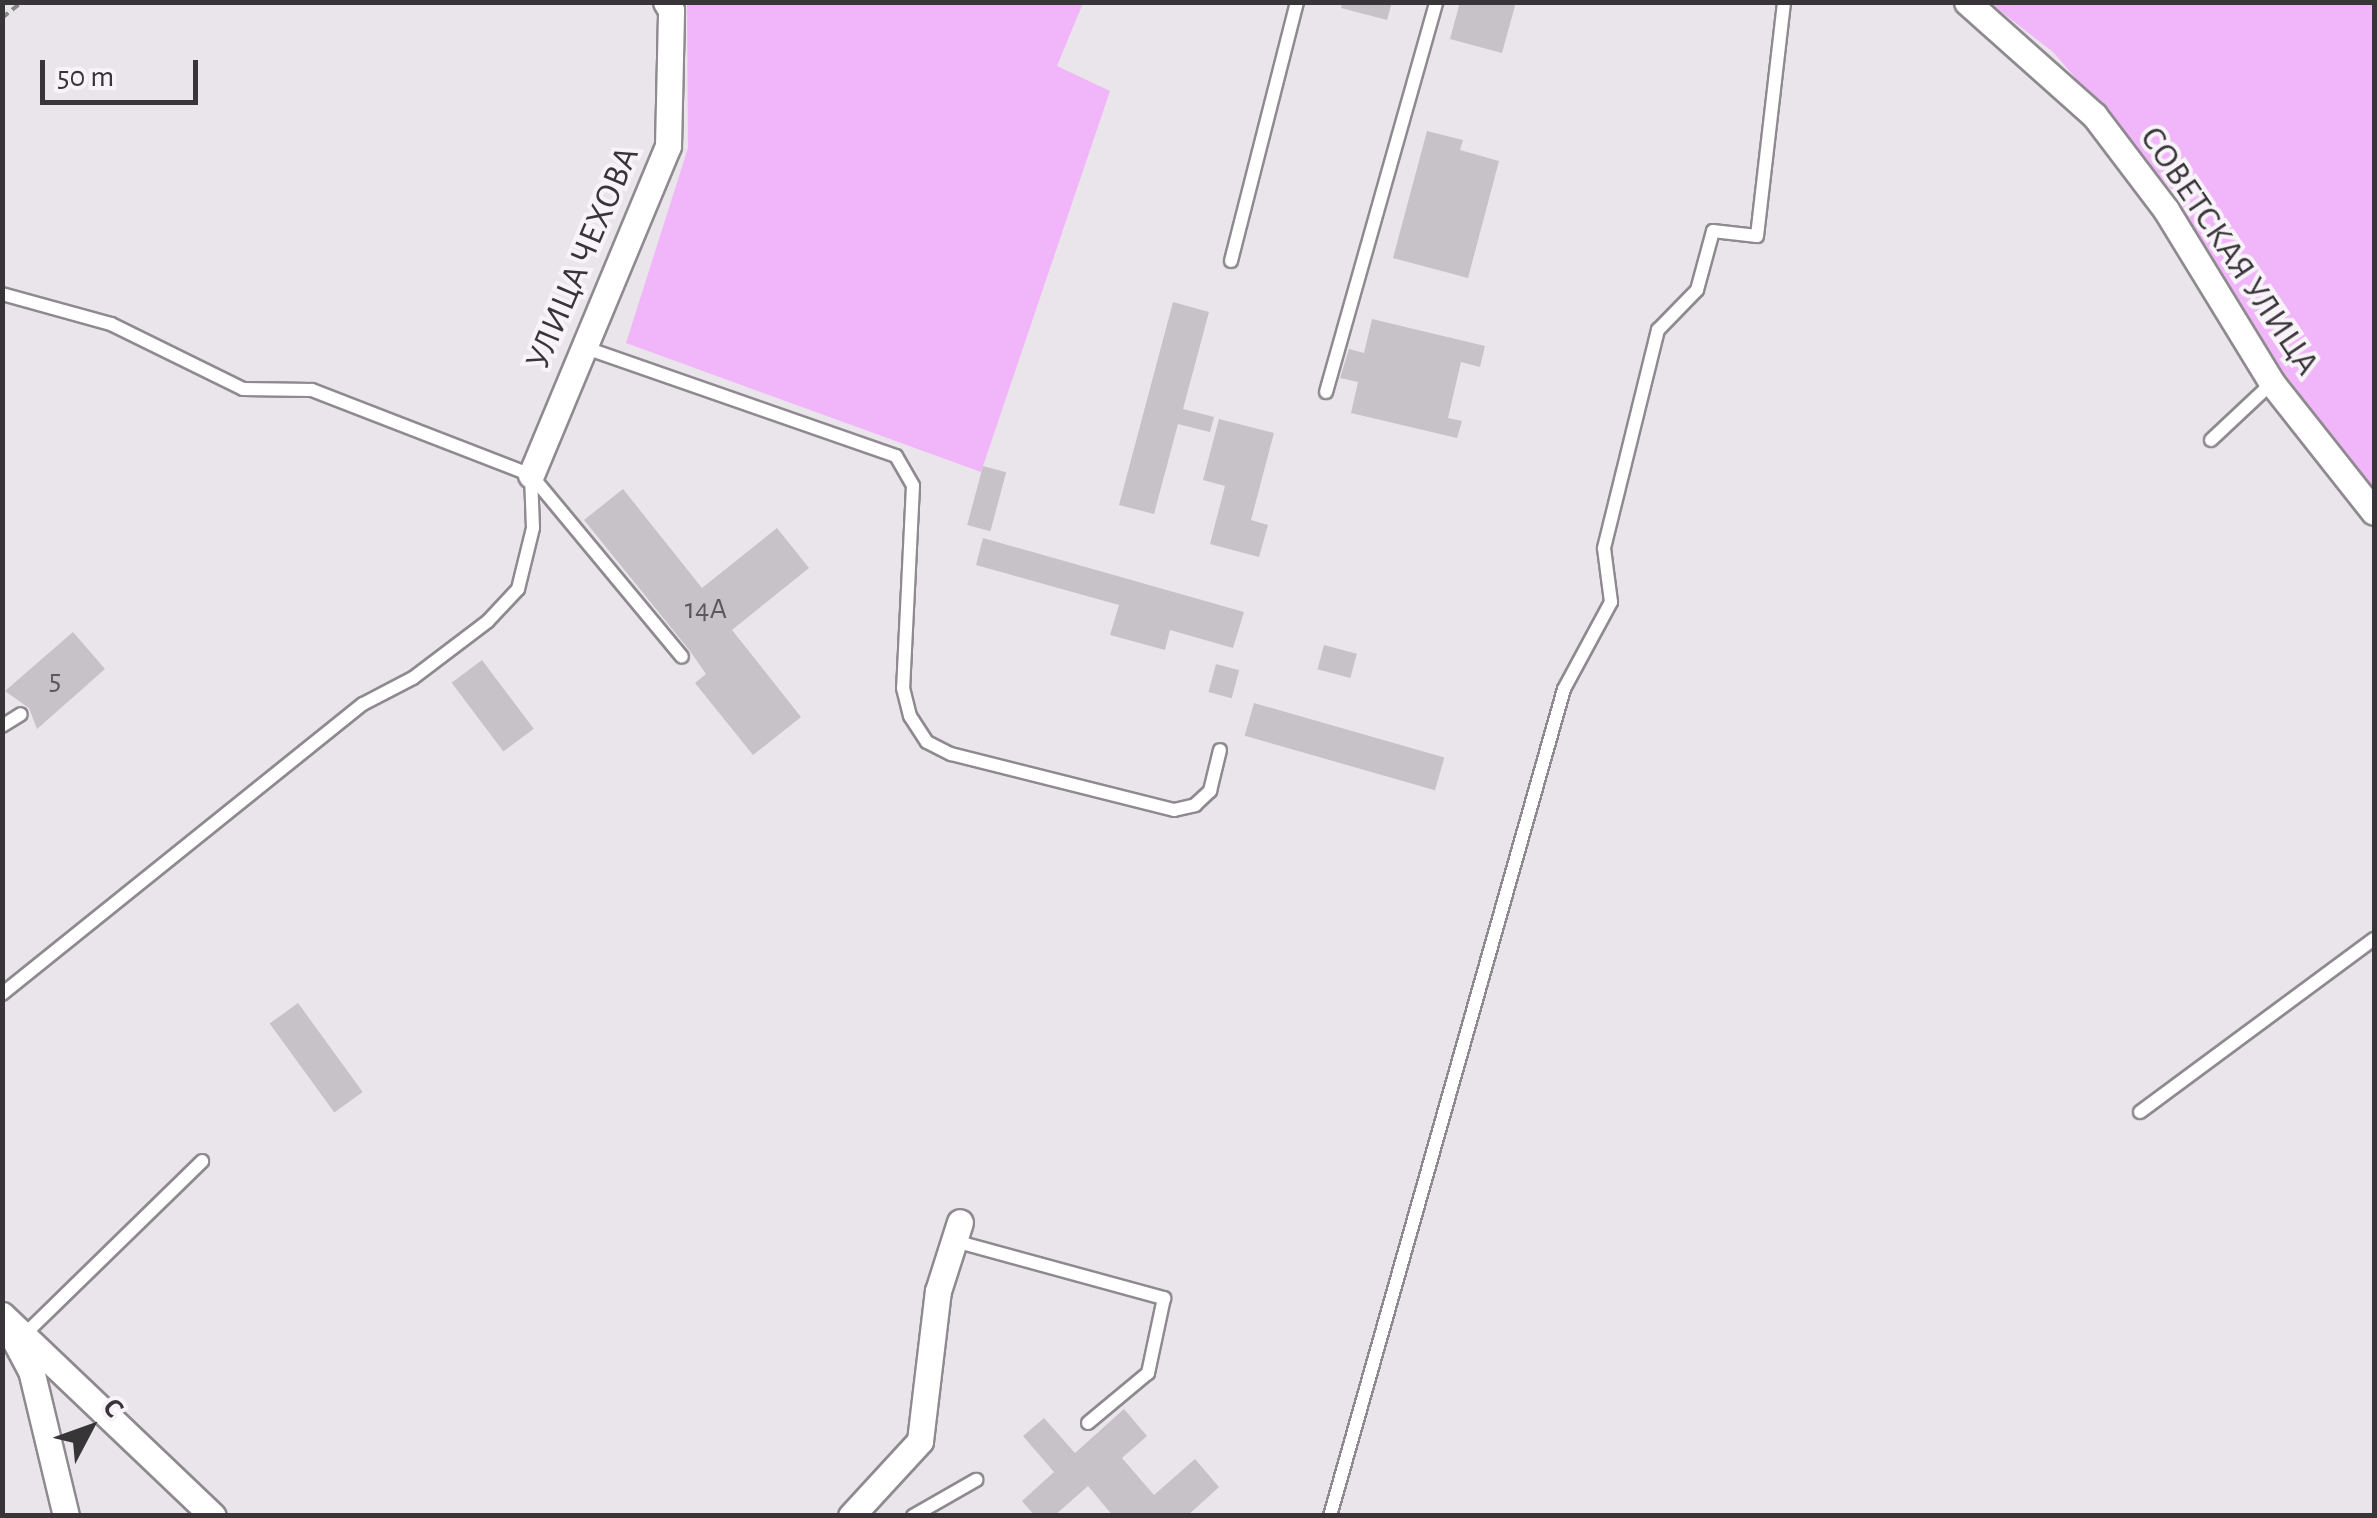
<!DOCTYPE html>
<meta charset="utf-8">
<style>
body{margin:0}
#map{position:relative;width:2377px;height:1518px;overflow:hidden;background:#eae5ea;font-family:"Alegreya Sans",sans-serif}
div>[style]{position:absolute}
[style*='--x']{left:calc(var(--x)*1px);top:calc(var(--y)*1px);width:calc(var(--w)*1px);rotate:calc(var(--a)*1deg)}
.green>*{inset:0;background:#f1b6f9}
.building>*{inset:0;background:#c7c2c7;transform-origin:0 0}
.path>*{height:4px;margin-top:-2px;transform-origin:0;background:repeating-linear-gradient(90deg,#8a878a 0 8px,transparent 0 13px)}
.roads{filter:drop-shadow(2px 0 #8e8a8f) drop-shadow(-2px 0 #8e8a8f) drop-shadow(0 2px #8e8a8f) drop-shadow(0 -2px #8e8a8f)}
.service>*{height:12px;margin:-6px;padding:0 6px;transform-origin:6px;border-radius:6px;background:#fff}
.minor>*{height:25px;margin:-12.5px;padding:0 12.5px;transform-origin:12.5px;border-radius:12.5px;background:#fff}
span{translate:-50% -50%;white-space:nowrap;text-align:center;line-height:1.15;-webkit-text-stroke:8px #f7f3f8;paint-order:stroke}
.number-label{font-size:30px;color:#5b585b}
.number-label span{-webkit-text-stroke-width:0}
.street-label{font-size:35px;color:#373537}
.frame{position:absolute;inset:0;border:5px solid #373537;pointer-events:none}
.north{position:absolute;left:40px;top:1378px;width:100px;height:100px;-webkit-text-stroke:8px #f7f3f8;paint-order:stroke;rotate:49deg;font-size:28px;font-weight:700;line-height:40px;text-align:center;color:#373537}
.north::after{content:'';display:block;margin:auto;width:35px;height:45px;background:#373537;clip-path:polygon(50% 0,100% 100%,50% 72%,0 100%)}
.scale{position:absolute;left:40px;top:60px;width:158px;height:45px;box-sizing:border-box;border:5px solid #373537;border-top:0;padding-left:12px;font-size:30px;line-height:35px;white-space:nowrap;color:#373537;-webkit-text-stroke:8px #f7f3f8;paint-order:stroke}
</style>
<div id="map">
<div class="green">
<div style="clip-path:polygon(687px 3px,1083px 3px,1057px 66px,1110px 91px,981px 472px,626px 343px,688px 148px)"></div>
<div style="clip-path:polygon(1990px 3px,2374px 3px,2374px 491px,2282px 371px,2171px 189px,2053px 52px)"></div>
</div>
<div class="building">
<div style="clip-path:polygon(1342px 2px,1392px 2px,1387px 20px,1341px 8px)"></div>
<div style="clip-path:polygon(1460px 2px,1516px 2px,1502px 53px,1450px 39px)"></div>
<div style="clip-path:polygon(1427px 131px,1463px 140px,1460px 150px,1499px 161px,1468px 278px,1393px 258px)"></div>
<div style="clip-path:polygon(1173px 302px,1209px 312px,1183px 409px,1214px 417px,1210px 432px,1178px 424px,1154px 514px,1119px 505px)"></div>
<div style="clip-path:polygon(1372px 319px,1485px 346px,1480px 367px,1461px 362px,1448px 418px,1462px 421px,1457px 438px,1351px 413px,1358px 382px,1340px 378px,1349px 349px,1364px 353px)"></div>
<div style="clip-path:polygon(1219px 419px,1274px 433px,1251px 520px,1268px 525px,1259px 557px,1210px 544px,1225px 486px,1203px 480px)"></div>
<div style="left:983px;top:466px;width:24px;height:61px;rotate:15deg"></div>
<div style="clip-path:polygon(623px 489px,702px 588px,777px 528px,809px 568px,732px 630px,801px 717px,753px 755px,695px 683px,706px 674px,690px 651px,584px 520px)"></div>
<div style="clip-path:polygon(983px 538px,1244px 612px,1233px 648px,1170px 630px,1165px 650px,1110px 635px,1119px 605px,976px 565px)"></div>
<div style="clip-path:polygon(73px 632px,105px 669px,37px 729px,29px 708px,5px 691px)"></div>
<div style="left:1324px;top:645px;width:34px;height:25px;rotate:15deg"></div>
<div style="left:482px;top:660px;width:86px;height:38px;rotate:53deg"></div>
<div style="left:1216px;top:664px;width:24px;height:29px;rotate:15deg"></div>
<div style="left:1254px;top:703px;width:198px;height:34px;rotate:16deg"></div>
<div style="left:298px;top:1003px;width:110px;height:35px;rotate:54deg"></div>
<div style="clip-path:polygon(1124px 1409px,1147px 1436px,1122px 1458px,1154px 1495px,1195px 1459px,1219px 1487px,1187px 1516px,1113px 1516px,1088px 1486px,1054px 1516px,1035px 1516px,1022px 1501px,1054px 1472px,1023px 1436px,1044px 1418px,1075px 1453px)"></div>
</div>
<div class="path">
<div style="--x:2;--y:18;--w:26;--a:-39"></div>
</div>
<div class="roads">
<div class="service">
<div style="--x:1231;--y:261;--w:267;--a:-75.7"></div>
<div style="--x:2;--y:294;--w:113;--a:15.4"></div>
<div style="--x:111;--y:324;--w:147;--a:26.2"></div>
<div style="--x:243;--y:389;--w:69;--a:0.8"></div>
<div style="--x:312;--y:390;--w:235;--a:21.2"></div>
<div style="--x:531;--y:475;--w:236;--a:50.3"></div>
<div style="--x:583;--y:347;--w:331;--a:19.2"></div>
<div style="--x:896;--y:456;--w:34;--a:60"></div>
<div style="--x:913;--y:486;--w:202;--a:92.8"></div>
<div style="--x:903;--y:688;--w:29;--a:76"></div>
<div style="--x:910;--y:716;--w:31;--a:57"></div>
<div style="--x:927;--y:742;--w:27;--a:27"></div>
<div style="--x:951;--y:754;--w:230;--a:14.1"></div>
<div style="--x:1174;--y:810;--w:22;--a:-13"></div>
<div style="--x:1195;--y:805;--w:21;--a:-43"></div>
<div style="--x:1210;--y:791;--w:42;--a:-76.3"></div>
<div style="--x:1326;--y:392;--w:405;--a:-74.2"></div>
<div style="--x:2211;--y:440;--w:83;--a:-43.1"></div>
<div style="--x:2;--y:726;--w:22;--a:-32"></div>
<div style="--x:2;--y:994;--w:463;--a:-38.8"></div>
<div style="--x:363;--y:704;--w:56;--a:-27.5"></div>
<div style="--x:413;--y:678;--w:94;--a:-37.2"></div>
<div style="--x:488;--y:621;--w:44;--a:-46.8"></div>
<div style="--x:518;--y:589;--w:63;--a:-76.2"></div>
<div style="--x:533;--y:528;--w:53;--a:-92.2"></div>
<div style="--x:2140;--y:1112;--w:291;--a:-36.5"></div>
<div style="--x:955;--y:1241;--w:217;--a:15.3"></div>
<div style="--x:1164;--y:1298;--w:77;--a:102"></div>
<div style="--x:1148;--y:1373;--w:78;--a:140.2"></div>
<div style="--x:24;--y:1335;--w:249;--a:-44.3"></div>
<div style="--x:913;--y:1516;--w:73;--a:-29.7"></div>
<div style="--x:1330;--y:1516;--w:859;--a:-74.2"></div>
<div style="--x:1564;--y:689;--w:99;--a:-61.6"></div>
<div style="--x:1611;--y:602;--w:54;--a:-97.4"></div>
<div style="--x:1604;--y:548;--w:225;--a:-76.1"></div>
<div style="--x:1658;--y:330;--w:56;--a:-45.7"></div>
<div style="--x:1697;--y:290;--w:61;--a:-74.8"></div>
<div style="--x:1713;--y:231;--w:44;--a:6.5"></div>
<div style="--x:1757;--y:236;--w:236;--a:-83.4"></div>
</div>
<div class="minor">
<div style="--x:1967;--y:2;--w:170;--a:41.7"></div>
<div style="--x:2094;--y:115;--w:119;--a:52.8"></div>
<div style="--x:2166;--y:210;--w:203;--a:58.5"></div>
<div style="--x:2272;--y:383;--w:164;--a:51.7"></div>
<div style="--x:531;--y:475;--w:356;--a:-67.4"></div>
<div style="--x:668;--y:146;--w:136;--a:-88.7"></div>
<div style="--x:671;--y:10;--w:9;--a:-122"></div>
<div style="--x:2;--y:1315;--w:291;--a:43.6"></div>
<div style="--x:12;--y:1335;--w:40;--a:62"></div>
<div style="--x:31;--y:1370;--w:150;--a:76.5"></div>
<div style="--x:851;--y:1516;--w:102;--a:-47.4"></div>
<div style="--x:920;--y:1441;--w:151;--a:-83.2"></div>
<div style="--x:938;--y:1291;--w:72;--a:-72.3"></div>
</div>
</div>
<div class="number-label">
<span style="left:706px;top:609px">14А</span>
<span style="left:55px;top:680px">5</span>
</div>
<div class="street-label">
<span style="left:2229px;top:251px;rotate:56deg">СОВЕТСКАЯ УЛИЦА</span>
<span style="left:583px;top:258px;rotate:-67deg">УЛИЦА ЧЕХОВА</span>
</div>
<div class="frame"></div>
<div class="north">С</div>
<div class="scale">50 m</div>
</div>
